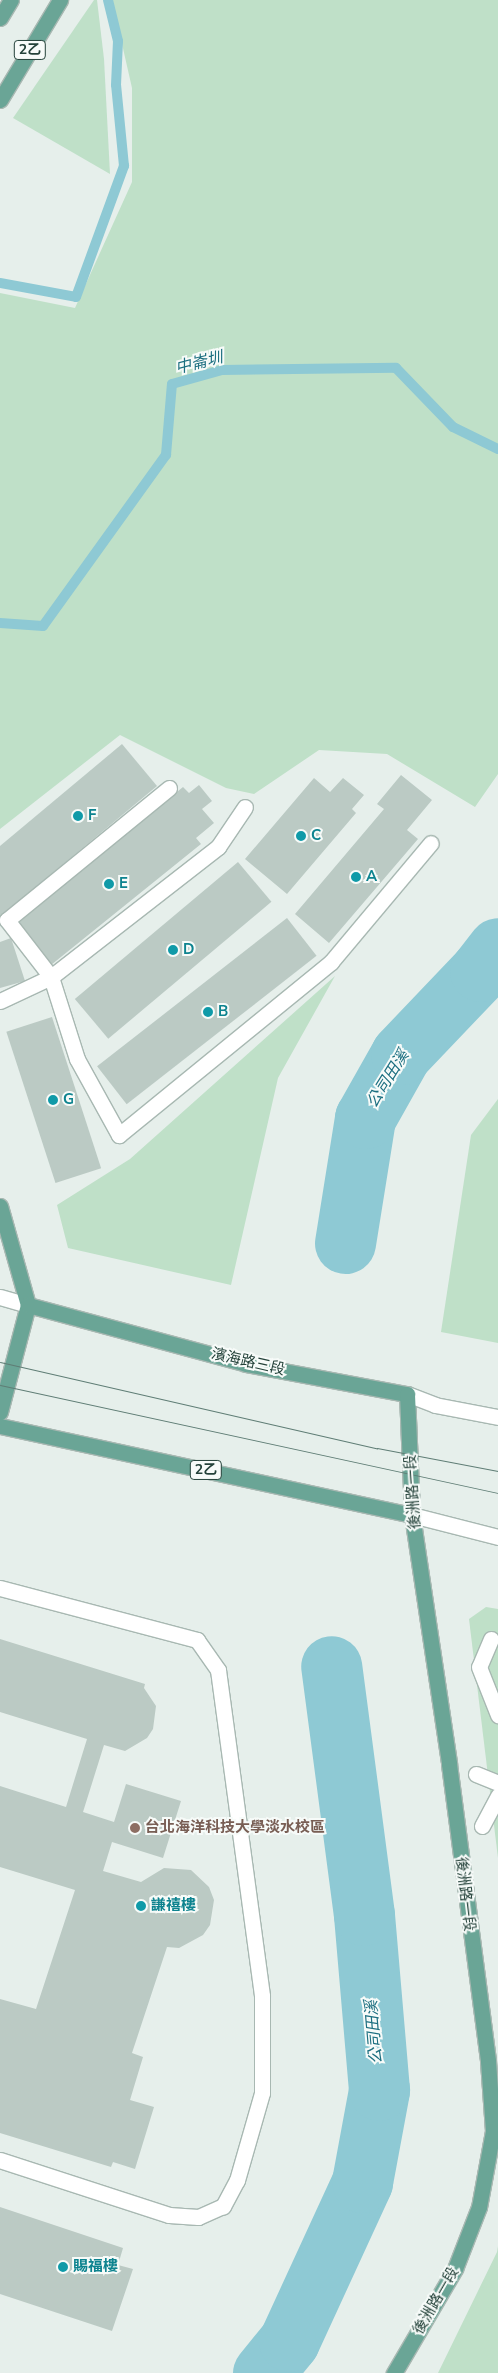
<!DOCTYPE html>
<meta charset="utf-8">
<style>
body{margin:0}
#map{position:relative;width:498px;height:2373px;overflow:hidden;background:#e6efeb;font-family:"Nunito Sans","Noto Sans TC",sans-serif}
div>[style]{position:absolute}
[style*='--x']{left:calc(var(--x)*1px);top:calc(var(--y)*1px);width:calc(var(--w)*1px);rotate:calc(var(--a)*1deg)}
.green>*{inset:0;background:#bfe0c8}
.stream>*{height:10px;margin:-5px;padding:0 5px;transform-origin:5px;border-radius:5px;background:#8ec9d4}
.river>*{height:61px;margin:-30.5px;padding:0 30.5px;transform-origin:30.5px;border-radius:30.5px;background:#8ec9d4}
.building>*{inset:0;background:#bbcac4;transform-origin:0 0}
.roads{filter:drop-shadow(1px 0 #a8b8b2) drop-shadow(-1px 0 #a8b8b2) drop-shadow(0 1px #a8b8b2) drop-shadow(0 -1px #a8b8b2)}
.service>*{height:15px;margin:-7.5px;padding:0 7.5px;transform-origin:7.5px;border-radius:7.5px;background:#fff}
.pedestrian>*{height:15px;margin:-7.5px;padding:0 7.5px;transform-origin:7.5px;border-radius:7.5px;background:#fff}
.tertiary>*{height:15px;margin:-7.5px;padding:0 7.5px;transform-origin:7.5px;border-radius:7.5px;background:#fff}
.primary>*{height:15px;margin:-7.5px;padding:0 7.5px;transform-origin:7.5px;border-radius:7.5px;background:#6aa596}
.tram>*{height:1px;margin:-0.5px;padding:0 0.5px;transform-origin:0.5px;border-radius:0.5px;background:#5f7d75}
.dots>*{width:14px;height:14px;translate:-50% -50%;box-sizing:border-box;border:2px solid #f7fbf9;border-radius:50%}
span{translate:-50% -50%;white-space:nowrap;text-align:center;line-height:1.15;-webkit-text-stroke:4px #f7fbf9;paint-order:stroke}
.shield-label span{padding:1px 4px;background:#f7fbf9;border:1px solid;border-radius:4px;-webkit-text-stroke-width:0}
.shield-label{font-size:14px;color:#24423a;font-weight:700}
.culture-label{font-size:15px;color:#0d838f;font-weight:700}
.left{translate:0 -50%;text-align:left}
.street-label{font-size:15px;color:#24423a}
.education-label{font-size:15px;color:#785e54;font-weight:700}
.water-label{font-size:16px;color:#1c6f80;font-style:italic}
</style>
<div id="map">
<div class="green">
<div style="clip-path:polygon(94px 0,97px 0,104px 59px,110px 174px,13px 118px)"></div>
<div style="clip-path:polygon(112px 0,498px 0,498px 774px,475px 807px,387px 754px,319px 750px,254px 794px,226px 788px,120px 735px,0 829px,0 293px,75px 308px,132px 182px,132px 88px)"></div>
<div style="clip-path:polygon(335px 976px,278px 1078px,231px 1285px,68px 1248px,57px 1205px,130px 1159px)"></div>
<div style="clip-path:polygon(498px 1099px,498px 1343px,441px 1332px,471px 1135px)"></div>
<div style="clip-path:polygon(486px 1607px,498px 1609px,498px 1858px,469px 1619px)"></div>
<div style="clip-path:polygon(498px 2246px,498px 2373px,438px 2373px,497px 2252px)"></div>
</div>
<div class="stream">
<div style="--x:0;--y:283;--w:77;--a:10.4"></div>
<div style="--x:76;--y:297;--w:140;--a:-69.9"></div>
<div style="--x:124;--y:166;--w:81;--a:-95.6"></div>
<div style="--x:116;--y:85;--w:44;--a:-87.4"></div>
<div style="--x:118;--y:41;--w:42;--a:-103.7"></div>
<div style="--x:0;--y:623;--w:43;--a:4"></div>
<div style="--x:43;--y:626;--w:211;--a:-54.3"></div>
<div style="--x:166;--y:455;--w:71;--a:-85.2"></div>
<div style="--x:172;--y:384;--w:52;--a:-15.6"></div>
<div style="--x:222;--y:370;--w:174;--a:-0.7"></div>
<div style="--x:396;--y:368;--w:82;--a:46"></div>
<div style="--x:453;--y:427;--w:50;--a:26.1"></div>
</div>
<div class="river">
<div style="--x:345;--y:1243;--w:127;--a:-80.9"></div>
<div style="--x:365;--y:1118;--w:73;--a:-60.6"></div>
<div style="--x:401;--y:1054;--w:115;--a:-46.4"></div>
<div style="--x:480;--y:971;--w:29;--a:-52"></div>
<div style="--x:263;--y:2373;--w:41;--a:-50.9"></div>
<div style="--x:289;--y:2341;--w:175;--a:-65.3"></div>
<div style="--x:362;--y:2182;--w:94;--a:-79.5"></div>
<div style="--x:379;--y:2090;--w:176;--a:-94.9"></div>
<div style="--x:364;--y:1915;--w:251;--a:-97.5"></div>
</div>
<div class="building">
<div style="clip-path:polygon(122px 744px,157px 786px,0 917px,0 846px)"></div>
<div style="clip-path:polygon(401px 775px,432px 800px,407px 830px,418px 839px,329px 943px,295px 914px,384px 809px,377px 804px)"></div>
<div style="clip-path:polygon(314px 778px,330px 792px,343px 778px,364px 795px,352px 809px,356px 813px,287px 894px,245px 859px)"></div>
<div style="clip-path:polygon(199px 785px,212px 801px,202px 809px,214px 823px,196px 838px,201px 844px,51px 965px,17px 924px,183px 787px,189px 793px)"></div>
<div style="left:238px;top:862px;width:52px;height:213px;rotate:50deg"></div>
<div style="left:287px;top:918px;width:48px;height:241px;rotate:52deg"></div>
<div style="clip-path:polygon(11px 938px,25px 981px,0 988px,0 942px)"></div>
<div style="left:52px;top:1017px;width:159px;height:48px;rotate:72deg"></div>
<div style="clip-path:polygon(0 1639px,145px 1684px,144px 1688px,156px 1706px,153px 1729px,147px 1738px,125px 1751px,104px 1745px,83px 1812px,114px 1822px,126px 1784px,181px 1801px,163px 1858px,112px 1842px,103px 1871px,141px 1882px,164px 1868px,191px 1870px,209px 1887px,214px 1900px,210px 1925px,203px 1935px,179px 1948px,167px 1947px,132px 2053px,143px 2057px,130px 2100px,154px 2107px,135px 2169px,113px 2162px,111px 2167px,0 2133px,0 1999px,36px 2009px,75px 1890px,0 1867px,0 1786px,66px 1807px,87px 1739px,0 1712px)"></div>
<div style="clip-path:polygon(0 2207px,123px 2248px,118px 2265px,133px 2269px,112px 2331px,0 2294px)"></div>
</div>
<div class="roads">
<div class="service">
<div style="--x:0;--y:1588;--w:204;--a:14.8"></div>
<div style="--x:197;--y:1640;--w:37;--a:55"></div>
<div style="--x:218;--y:1670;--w:329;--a:82.3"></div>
<div style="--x:262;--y:1996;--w:97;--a:90"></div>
<div style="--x:262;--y:2093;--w:91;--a:106"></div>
<div style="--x:237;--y:2180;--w:30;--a:118"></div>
<div style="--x:223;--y:2206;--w:27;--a:156"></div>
<div style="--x:198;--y:2217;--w:29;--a:-176"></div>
<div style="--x:169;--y:2215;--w:178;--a:-162"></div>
</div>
<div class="pedestrian">
<div style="--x:169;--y:788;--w:209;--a:140.8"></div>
<div style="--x:7;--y:920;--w:72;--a:52.3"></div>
<div style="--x:51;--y:977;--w:86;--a:72.4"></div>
<div style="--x:77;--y:1059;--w:87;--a:61.1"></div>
<div style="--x:119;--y:1135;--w:274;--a:-39.2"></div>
<div style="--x:331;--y:962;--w:155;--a:-50"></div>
<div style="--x:0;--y:1001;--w:56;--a:-25.2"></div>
<div style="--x:51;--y:977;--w:212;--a:-37.9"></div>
<div style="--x:218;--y:847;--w:48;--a:-56"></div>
<div style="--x:491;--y:1639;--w:30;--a:113"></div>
<div style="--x:479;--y:1667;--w:52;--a:68.4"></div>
<div style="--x:476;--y:1774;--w:24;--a:22"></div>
<div style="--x:482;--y:1826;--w:34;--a:-62"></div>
</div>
<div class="tertiary">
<div style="--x:0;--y:1297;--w:29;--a:16"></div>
<div style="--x:407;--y:1394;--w:30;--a:21"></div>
<div style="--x:435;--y:1405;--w:64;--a:10.8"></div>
<div style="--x:412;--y:1515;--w:89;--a:14.3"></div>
</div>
<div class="primary">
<div style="--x:0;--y:18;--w:21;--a:-59"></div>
<div style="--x:0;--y:100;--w:117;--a:-59"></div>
<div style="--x:0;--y:1206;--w:103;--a:74.2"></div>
<div style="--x:28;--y:1305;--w:111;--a:104.7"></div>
<div style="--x:28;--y:1305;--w:226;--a:15.1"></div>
<div style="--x:246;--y:1364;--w:164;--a:10.6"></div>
<div style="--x:407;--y:1394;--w:121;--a:87.6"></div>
<div style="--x:412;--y:1515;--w:252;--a:81.5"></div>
<div style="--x:449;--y:1764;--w:300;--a:82.5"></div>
<div style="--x:488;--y:2061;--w:70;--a:85.9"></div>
<div style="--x:493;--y:2131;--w:77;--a:100.4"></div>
<div style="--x:479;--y:2207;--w:66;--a:111.2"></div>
<div style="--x:455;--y:2269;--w:121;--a:120.4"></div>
<div style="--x:0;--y:1426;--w:422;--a:12.2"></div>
</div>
</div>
<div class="tram">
<div style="--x:0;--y:1362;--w:387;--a:12.9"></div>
<div style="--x:377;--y:1448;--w:123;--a:10.8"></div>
<div style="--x:0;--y:1385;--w:510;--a:12.24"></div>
</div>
<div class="dots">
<div style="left:78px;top:816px;background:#0f9aa8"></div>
<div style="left:301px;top:836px;background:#0f9aa8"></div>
<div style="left:356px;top:877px;background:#0f9aa8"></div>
<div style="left:109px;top:884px;background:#0f9aa8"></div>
<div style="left:173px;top:950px;background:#0f9aa8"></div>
<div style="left:208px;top:1012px;background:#0f9aa8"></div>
<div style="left:53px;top:1100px;background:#0f9aa8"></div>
<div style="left:135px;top:1828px;background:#8d6e63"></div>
<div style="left:141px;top:1906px;background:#0f9aa8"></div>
<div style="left:63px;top:2267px;background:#0f9aa8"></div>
</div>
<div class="shield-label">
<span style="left:30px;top:50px">2乙</span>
<span style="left:206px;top:1470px">2乙</span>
</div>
<div class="culture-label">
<span class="left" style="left:88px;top:816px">F</span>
<span class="left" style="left:311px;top:836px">C</span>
<span class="left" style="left:366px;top:877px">A</span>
<span class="left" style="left:119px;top:884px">E</span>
<span class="left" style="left:183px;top:950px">D</span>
<span class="left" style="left:218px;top:1012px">B</span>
<span class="left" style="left:63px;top:1100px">G</span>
<span class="left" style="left:151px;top:1906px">謙禧樓</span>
<span class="left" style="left:73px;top:2267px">賜福樓</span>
</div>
<div class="street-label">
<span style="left:248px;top:1362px;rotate:13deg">濱海路三段</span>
<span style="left:413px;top:1492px;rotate:-94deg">後洲路一段</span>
<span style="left:465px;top:1894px;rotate:83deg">後洲路一段</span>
<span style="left:436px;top:2301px;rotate:-60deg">後洲路一段</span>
</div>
<div class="education-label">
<span class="left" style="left:145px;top:1828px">台北海洋科技大學淡水校區</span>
</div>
<div class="water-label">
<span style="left:199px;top:363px;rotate:-14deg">中崙圳</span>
<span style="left:388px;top:1079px;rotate:-58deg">公司田溪</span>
<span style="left:374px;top:2032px;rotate:-95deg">公司田溪</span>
</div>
</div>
